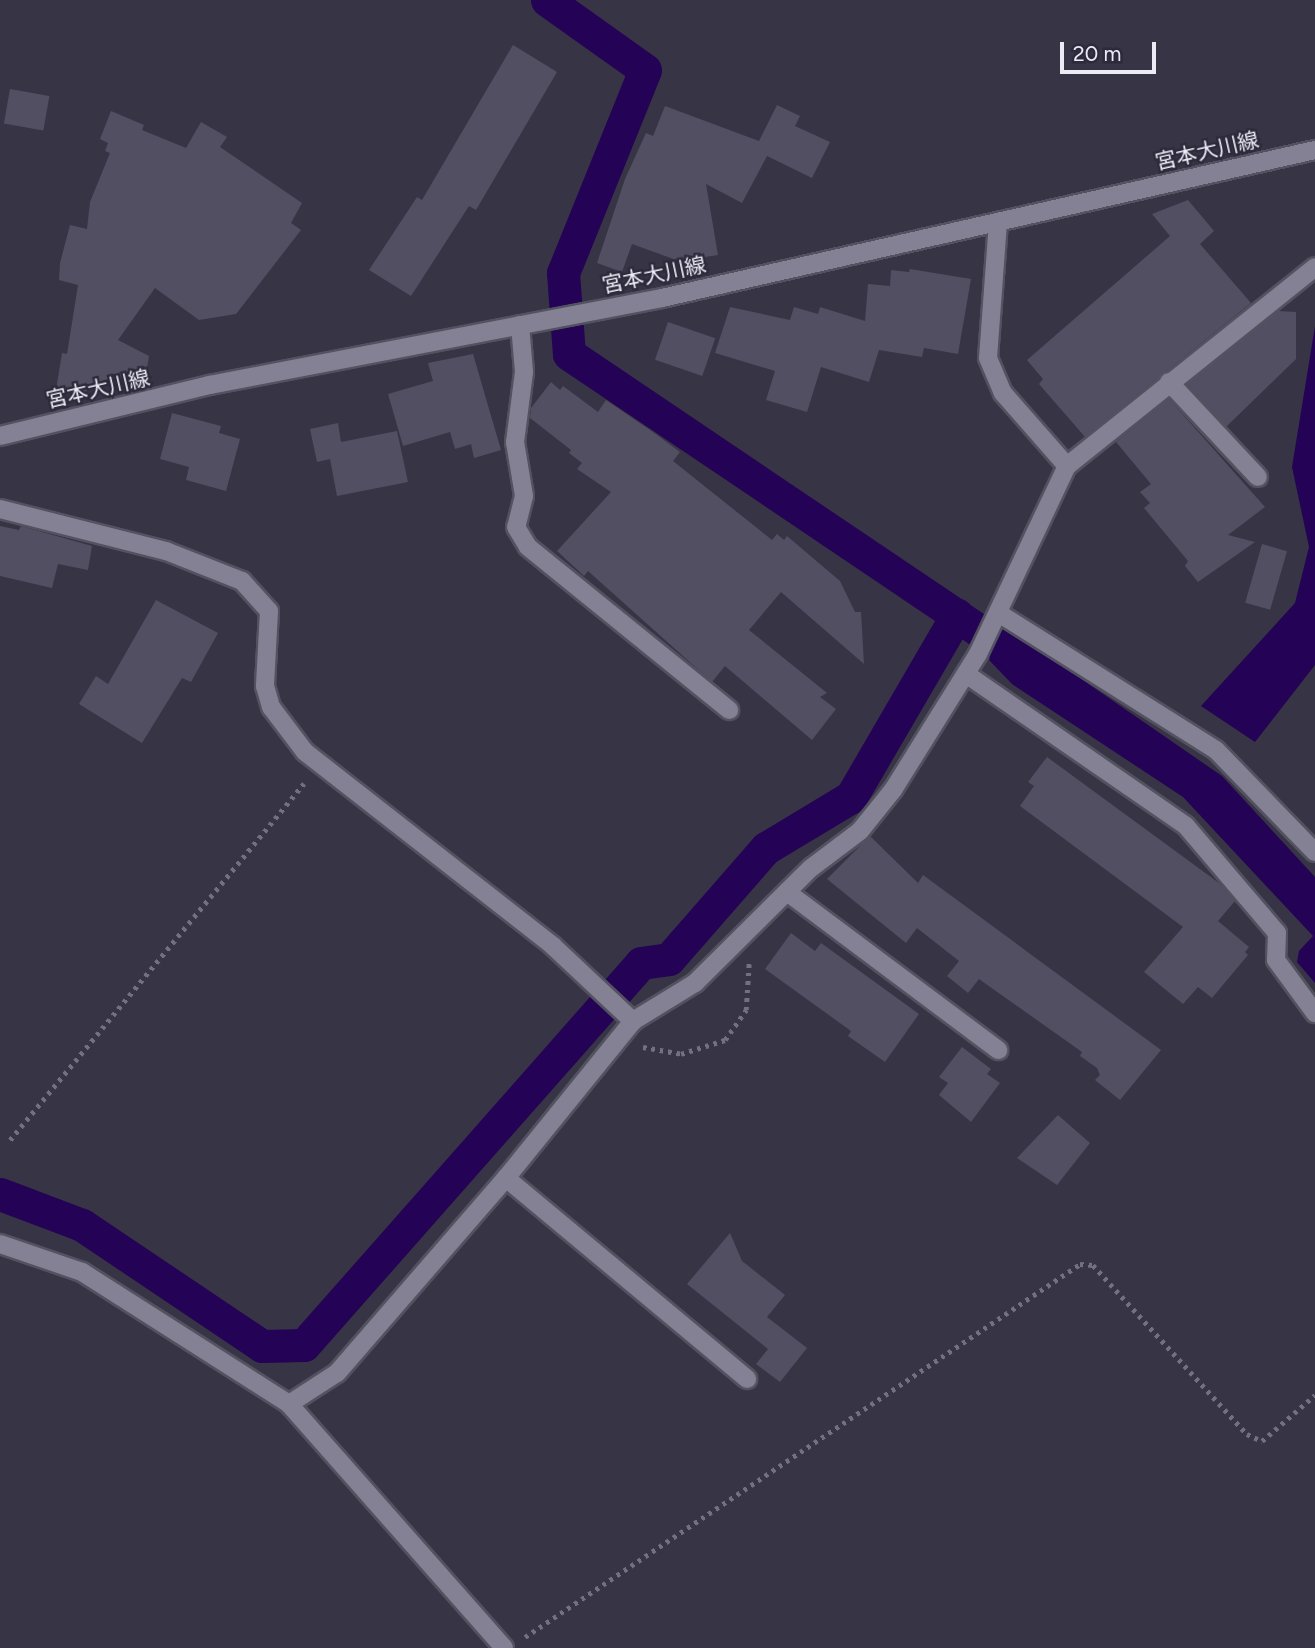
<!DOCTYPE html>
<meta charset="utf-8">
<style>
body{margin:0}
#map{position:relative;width:1315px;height:1648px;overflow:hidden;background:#373445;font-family:Figtree,"Noto Sans JP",sans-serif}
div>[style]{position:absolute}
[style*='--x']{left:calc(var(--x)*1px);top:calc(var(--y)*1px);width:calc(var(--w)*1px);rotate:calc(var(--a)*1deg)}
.water>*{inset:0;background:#240255}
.canal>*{height:33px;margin:-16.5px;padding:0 16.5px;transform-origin:16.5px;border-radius:16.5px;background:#240255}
.building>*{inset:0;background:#514f61;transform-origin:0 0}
.path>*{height:4.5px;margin-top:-2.25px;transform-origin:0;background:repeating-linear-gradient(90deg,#73707f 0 3.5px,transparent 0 8.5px)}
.roads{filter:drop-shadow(2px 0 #535260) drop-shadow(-2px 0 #535260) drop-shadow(0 2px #535260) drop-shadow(0 -2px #535260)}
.service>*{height:18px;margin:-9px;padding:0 9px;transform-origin:9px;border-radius:9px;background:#848195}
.minor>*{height:18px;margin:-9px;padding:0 9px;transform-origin:9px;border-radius:9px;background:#848195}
.secondary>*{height:18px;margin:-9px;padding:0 9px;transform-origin:9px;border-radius:9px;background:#848195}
span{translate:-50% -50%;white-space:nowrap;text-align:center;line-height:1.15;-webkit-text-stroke:5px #2d2a3b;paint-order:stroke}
.street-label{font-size:21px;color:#ebeaf5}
.scale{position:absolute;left:1060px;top:42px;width:96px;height:32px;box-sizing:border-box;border:4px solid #ebeaf5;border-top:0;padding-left:9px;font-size:21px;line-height:24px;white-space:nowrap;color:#ebeaf5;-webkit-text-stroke:5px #2d2a3b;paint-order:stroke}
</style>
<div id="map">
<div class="water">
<div style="clip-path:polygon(1315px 326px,1315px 665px,1255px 742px,1201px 706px,1295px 603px,1309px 547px,1292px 467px)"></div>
<div style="clip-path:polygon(1002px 637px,1032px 645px,1222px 776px,1315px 877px,1315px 983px,1297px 962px,1299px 951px,1313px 936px,1183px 797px,1012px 684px,989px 660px)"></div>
</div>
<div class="canal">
<div style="--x:547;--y:0;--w:120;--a:35.5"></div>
<div style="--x:645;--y:70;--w:219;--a:112"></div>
<div style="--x:563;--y:273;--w:81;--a:85.8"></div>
<div style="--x:569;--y:354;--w:563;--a:34"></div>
<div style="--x:0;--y:1194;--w:88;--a:20.7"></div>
<div style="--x:82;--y:1225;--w:217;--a:33.9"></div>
<div style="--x:262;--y:1346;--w:42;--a:-1.4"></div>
<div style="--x:304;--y:1345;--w:509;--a:-48.58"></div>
<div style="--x:641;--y:963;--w:28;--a:-8"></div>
<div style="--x:669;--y:959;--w:147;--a:-48.9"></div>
<div style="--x:766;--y:848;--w:99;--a:-31"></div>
<div style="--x:851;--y:797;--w:211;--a:-59.8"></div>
</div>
<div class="building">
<div style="clip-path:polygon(513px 45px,557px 72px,476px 210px,469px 206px,411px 296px,369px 270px,417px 197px,422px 200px)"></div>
<div style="left:10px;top:89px;width:40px;height:35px;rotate:10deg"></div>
<div style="clip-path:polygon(777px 105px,800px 116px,795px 126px,830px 142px,812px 178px,767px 156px,742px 203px,706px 184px,718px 255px,679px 261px,632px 244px,622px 272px,597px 263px,625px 179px,646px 133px,653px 136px,665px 106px,759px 141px)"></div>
<div style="clip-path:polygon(111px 111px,144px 125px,142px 130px,186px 148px,201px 122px,227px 137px,220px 147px,302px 203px,291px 223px,301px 230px,236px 314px,199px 320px,155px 288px,118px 340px,149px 356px,146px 375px,103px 380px,102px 385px,79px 394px,56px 390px,62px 353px,67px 354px,78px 285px,59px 280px,60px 263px,70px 225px,87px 229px,90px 202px,110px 153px,105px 151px,108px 143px,100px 139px)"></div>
<div style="clip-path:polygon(1188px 200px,1214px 231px,1200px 244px,1251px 303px,1085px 437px,1039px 384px,1043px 379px,1027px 360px,1170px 236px,1152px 214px)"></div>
<div style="clip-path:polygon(910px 269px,971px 279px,958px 354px,924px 348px,922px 357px,879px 350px,869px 382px,821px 367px,807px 412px,766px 400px,775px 371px,715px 353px,730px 307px,790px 320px,794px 307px,818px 314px,820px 307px,865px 321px,868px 284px,890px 286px,891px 270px,909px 272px)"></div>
<div style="clip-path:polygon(1278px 311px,1296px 312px,1296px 359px,1226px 427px,1187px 384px)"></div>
<div style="left:668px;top:322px;width:50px;height:40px;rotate:19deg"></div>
<div style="clip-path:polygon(473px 354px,501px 450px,474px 458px,471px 444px,455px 449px,450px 432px,403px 446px,388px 394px,433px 381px,428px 363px)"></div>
<div style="clip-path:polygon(551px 382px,560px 390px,563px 386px,598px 412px,606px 400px,653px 432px,680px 452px,673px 461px,772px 540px,777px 534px,784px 540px,787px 536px,840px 581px,855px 612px,861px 612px,864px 664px,781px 592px,749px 630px,827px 693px,820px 697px,836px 709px,812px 740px,725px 666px,712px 682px,588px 571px,584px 576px,557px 551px,611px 492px,577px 469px,582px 463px,569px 453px,571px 450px,530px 418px,531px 408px)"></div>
<div style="clip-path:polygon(1169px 399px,1265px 507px,1228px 535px,1255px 542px,1198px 582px,1185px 566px,1188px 561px,1144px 508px,1150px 503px,1140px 492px,1151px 484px,1116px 442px)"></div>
<div style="clip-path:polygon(172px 413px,221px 426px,219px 433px,240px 439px,226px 491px,186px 480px,189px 467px,160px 459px)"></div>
<div style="clip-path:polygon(338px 423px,341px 442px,397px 431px,408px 482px,337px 496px,330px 459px,317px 462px,310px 429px)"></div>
<div style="clip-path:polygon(0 526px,19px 530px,21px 526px,92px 546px,88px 570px,58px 564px,52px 588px,0 576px)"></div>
<div style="left:1262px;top:544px;width:26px;height:61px;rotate:16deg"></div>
<div style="clip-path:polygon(156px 600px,218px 633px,191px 682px,182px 678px,142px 743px,79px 704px,96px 676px,108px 684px)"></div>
<div style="clip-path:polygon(1047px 757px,1219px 883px,1235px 901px,1218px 921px,1249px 947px,1245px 952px,1248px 955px,1212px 998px,1198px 987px,1183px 1004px,1144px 972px,1183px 927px,1020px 806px,1034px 786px,1028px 782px)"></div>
<div style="clip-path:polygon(870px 836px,918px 883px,923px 875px,1161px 1050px,1120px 1100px,1095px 1080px,1100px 1075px,1097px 1068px,1080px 1056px,1082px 1052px,979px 979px,968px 993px,947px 976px,959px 961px,917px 928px,906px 943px,827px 879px)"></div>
<div style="clip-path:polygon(791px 933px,815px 951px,821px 943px,919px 1014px,885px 1062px,848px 1036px,851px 1031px,765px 969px)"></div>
<div style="clip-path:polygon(962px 1047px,991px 1069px,987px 1074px,1000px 1083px,971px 1122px,939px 1095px,948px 1083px,939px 1077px)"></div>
<div style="clip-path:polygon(1058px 1115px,1090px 1143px,1057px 1185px,1017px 1158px)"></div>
<div style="clip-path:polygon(730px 1233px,742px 1261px,785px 1295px,767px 1317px,807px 1348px,780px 1382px,756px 1364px,768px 1349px,687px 1284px)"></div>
</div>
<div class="path">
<div style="--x:643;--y:1047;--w:39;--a:10"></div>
<div style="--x:681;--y:1054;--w:46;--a:-17.7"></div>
<div style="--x:725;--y:1040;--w:37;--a:-55"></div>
<div style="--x:746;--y:1010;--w:48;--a:-86.4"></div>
<div style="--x:10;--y:1140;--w:462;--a:-50.5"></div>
<div style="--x:525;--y:1637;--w:669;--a:-33.9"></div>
<div style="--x:1080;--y:1264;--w:13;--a:4"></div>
<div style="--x:1093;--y:1265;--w:229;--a:47.7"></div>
<div style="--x:1247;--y:1434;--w:17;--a:25"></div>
<div style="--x:1262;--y:1441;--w:70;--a:-41"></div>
</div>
<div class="roads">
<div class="service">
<div style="--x:520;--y:325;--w:47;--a:85.1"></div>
<div style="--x:524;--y:372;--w:71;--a:97.3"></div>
<div style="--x:515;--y:442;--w:55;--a:80.5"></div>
<div style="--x:524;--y:496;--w:32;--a:104"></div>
<div style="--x:516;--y:527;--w:23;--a:59"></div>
<div style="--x:528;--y:547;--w:259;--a:39"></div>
<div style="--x:1169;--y:382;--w:130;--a:46.9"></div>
<div style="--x:787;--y:892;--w:264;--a:36.8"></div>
<div style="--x:506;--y:1178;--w:314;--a:39.8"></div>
</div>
<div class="minor">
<div style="--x:998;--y:222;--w:136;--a:94.2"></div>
<div style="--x:988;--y:358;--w:38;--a:67"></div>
<div style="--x:1003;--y:393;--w:97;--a:48.8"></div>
<div style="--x:0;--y:509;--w:171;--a:14.2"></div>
<div style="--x:166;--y:551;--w:82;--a:21.5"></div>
<div style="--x:242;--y:581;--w:40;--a:48"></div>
<div style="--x:269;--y:611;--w:75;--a:93.1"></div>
<div style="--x:265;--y:686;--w:22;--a:74"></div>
<div style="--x:271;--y:707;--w:56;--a:52.9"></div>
<div style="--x:305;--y:752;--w:315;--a:38"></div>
<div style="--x:553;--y:946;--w:110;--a:43.2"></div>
<div style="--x:1000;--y:614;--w:255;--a:32.2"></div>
<div style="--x:1216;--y:750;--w:142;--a:45.9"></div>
<div style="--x:966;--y:674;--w:267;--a:34.6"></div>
<div style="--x:1186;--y:826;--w:140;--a:49.6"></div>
<div style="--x:1277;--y:933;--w:27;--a:92"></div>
<div style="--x:1276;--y:960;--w:66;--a:53.7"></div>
<div style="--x:0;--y:1244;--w:87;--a:18.9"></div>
<div style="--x:82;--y:1272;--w:246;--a:32.5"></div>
<div style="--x:289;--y:1404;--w:325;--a:48.6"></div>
<div style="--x:289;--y:1404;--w:57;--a:-32.9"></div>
<div style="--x:337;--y:1373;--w:258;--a:-49.1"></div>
<div style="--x:506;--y:1178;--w:202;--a:-51"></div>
<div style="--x:633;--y:1021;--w:73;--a:-31.5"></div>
<div style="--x:695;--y:983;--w:163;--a:-44.8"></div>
<div style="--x:811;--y:868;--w:61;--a:-37.1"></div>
<div style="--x:860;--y:831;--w:53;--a:-51.2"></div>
<div style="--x:893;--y:790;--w:160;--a:-58"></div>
<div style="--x:978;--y:654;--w:208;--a:-64.7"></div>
<div style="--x:1067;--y:466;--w:318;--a:-38.7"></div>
</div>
<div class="secondary">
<div style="--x:0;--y:436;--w:216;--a:-13.7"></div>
<div style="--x:210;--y:385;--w:460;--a:-10.9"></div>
<div style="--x:662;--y:298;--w:670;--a:-12.77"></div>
</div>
</div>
<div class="street-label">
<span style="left:1207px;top:151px;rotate:-13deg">宮本大川線</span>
<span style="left:654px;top:275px;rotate:-12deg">宮本大川線</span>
<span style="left:98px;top:389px;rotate:-13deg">宮本大川線</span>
</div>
<div class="scale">20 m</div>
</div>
